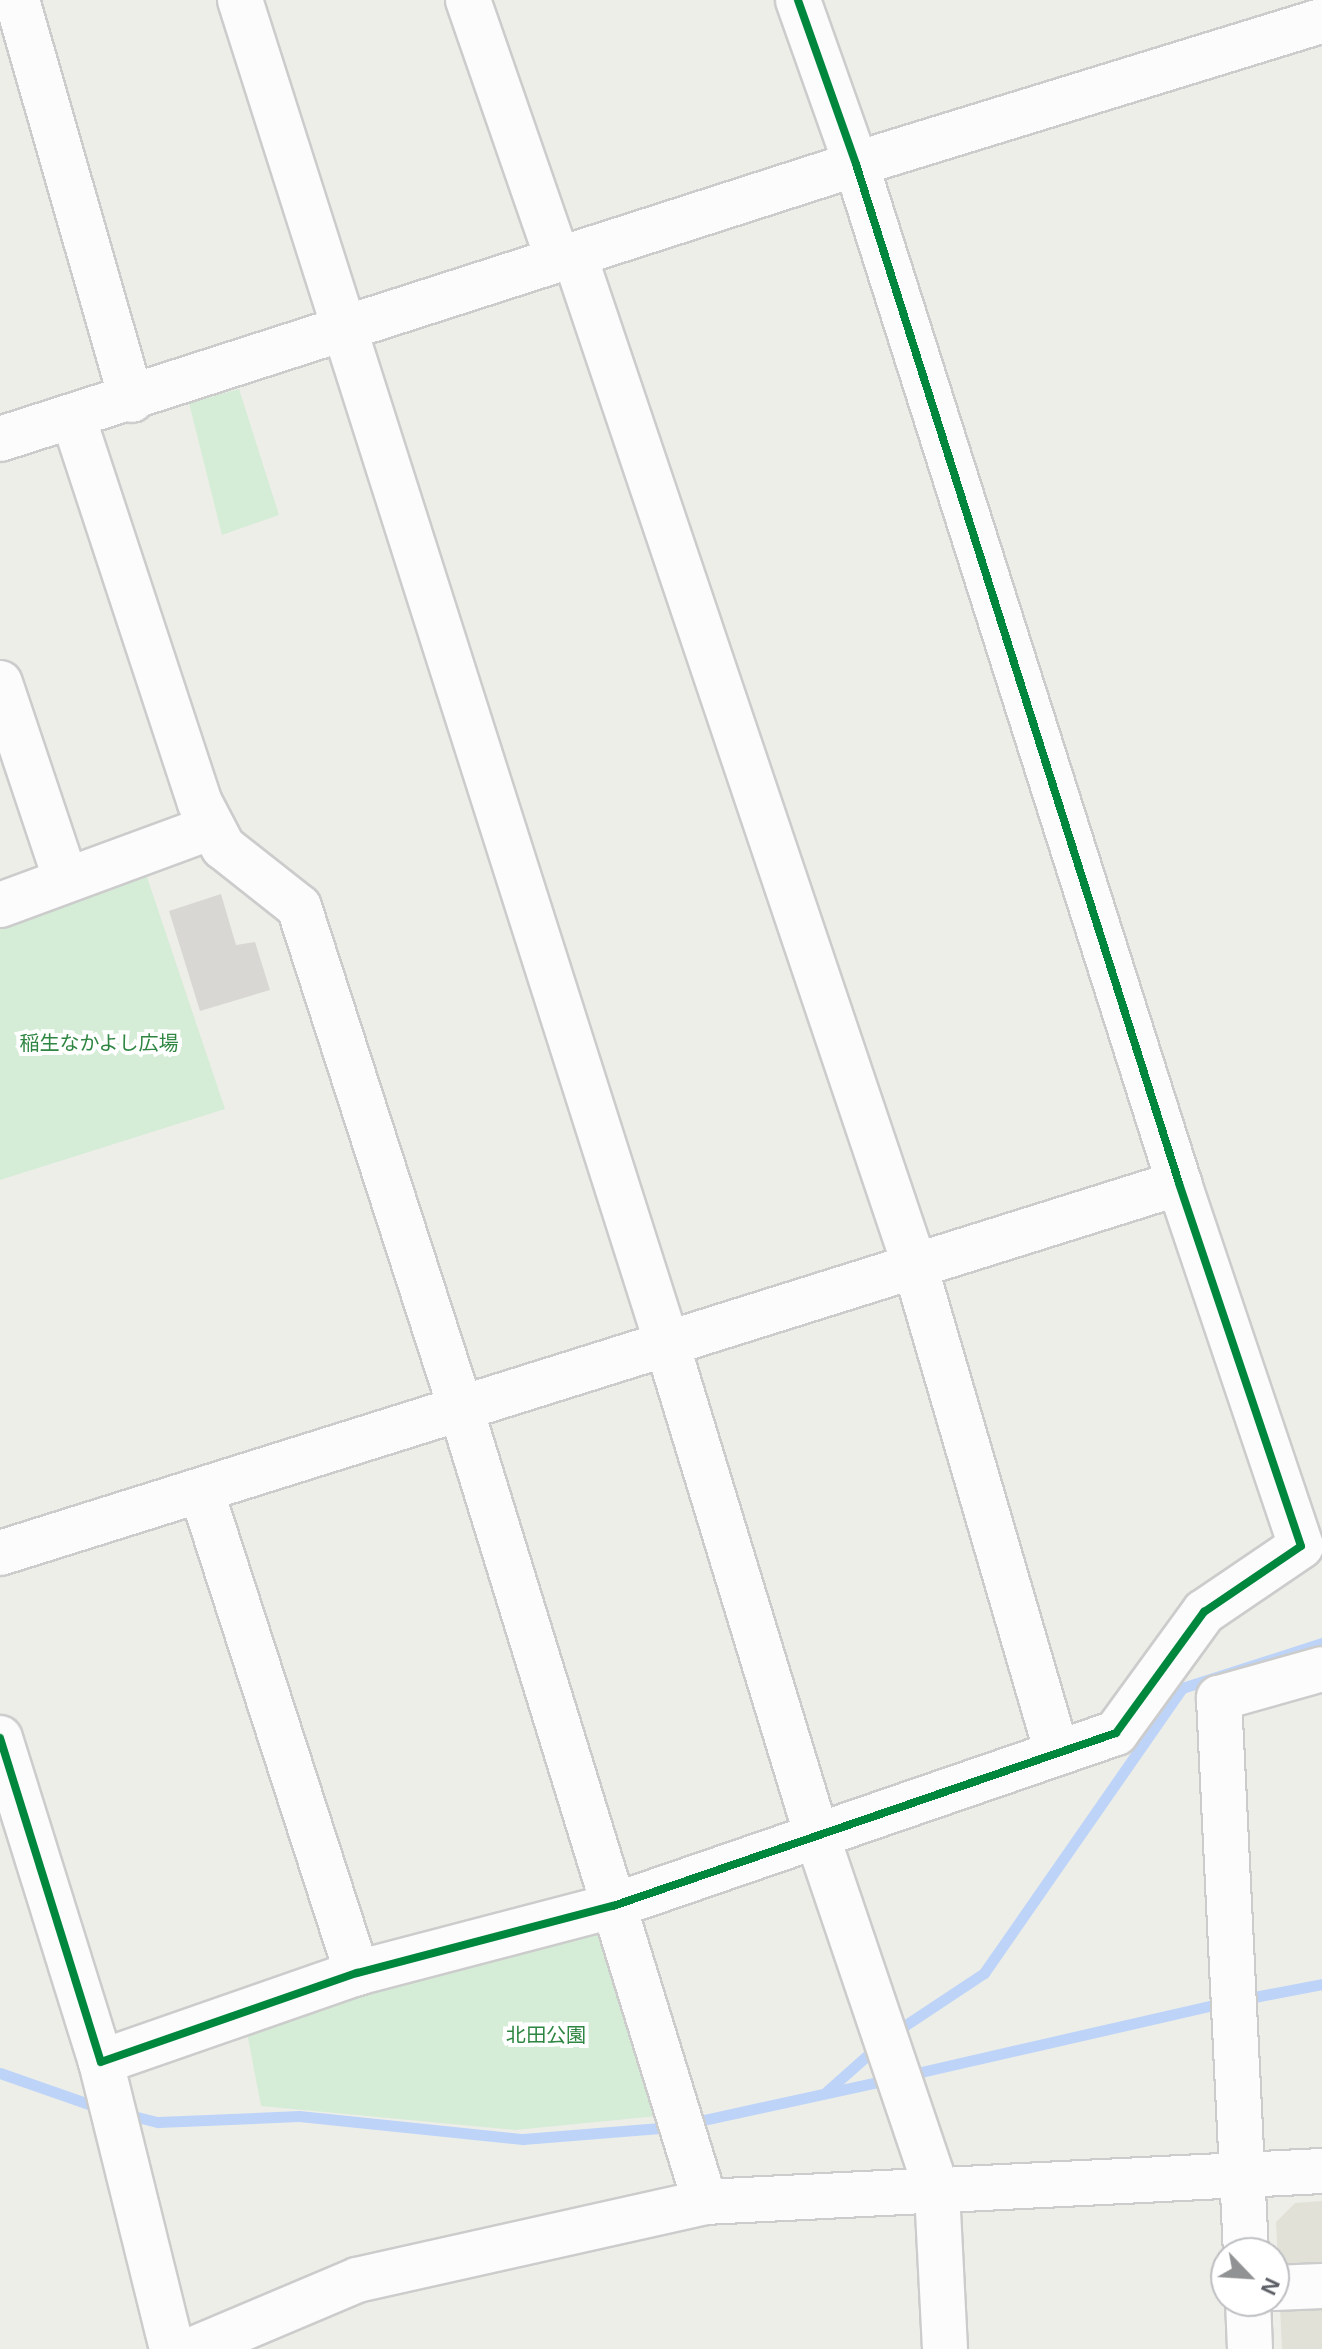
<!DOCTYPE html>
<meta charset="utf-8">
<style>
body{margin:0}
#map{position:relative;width:1322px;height:2349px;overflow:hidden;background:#eeeee9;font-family:Helvetica,"Noto Sans JP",sans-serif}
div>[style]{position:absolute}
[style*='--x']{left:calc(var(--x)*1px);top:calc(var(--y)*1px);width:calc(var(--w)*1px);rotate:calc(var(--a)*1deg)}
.education>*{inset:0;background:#e1e1d8}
.green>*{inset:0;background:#d5ecd7}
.stream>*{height:11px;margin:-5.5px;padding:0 5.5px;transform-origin:5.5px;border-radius:5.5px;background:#bdd4f8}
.building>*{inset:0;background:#d8d7d3}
.roads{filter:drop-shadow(2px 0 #cbcccb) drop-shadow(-2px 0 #cbcccb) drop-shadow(0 2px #cbcccb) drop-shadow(0 -2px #cbcccb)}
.minor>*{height:44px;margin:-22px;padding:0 22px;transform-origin:22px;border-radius:22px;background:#fcfcfc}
.cycleway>*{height:8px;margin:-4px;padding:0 4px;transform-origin:4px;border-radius:4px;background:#00873e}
span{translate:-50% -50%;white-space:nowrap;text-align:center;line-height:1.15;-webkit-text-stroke:8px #fff;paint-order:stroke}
.park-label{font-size:20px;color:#2e8642}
.north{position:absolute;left:1210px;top:2237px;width:80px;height:80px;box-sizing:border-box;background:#fff;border:2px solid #bebfc2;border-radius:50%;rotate:115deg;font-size:22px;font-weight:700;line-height:32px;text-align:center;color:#5d6067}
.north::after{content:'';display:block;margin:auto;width:28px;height:36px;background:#909294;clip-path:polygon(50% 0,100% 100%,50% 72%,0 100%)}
</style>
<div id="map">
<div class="education">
<div style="clip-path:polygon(1322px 2201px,1322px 2349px,1282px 2349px,1276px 2222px,1295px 2203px)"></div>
</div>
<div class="green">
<div style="clip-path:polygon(239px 389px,279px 515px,222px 535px,189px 403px)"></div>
<div style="clip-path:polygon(143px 865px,225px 1109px,0 1180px,0 916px)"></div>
<div style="clip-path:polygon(607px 1921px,668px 2115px,515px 2130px,261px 2106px,246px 2027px)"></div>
</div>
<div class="stream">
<div style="--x:1244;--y:1999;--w:79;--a:-10.9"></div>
<div style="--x:892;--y:2034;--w:110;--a:-33.5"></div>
<div style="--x:984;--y:1973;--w:347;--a:-55.2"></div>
<div style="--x:1182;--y:1688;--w:147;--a:-17.8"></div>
<div style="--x:0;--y:2073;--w:106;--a:19.3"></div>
<div style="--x:908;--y:2075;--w:327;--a:-12.9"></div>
<div style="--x:826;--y:2092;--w:71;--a:-41.6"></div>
<div style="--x:125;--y:2114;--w:34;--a:14"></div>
<div style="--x:158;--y:2122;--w:141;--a:-2.4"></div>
<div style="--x:299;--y:2116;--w:225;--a:5.9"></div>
<div style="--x:523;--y:2139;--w:150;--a:-4.6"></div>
<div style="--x:690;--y:2123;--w:207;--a:-12.3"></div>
</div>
<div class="building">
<div style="clip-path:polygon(221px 894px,236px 945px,255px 942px,270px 990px,200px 1011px,169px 911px)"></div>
</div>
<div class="roads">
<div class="minor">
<div style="--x:17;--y:0;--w:416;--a:74"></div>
<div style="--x:240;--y:0;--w:1410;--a:72.37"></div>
<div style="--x:667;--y:1344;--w:511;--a:73.05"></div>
<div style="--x:816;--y:1833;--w:378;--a:71.3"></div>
<div style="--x:937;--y:2191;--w:158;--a:87.1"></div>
<div style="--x:468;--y:0;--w:275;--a:70.9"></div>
<div style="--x:574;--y:254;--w:1068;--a:71.38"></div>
<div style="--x:915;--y:1266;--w:507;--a:73.74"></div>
<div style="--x:73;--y:417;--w:406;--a:71.8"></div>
<div style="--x:200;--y:803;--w:50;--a:62.4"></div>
<div style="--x:223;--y:847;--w:97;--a:38.3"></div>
<div style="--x:299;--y:907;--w:524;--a:72.12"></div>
<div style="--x:460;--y:1406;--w:833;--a:72.89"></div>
<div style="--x:0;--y:439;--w:899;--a:-17.81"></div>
<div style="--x:856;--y:164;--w:487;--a:-17.1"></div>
<div style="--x:0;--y:683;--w:208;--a:71.5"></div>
<div style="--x:0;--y:905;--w:226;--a:-20.2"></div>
<div style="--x:201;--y:1490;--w:508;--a:72.1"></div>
<div style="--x:0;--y:1553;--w:1236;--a:-17.42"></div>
<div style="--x:0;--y:1738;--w:339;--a:72.7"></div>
<div style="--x:101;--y:2062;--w:271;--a:-19.2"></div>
<div style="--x:357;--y:1973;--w:265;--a:-14.7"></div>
<div style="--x:613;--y:1906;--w:532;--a:-18.98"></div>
<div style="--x:1116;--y:1733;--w:150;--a:-54"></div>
<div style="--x:1204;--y:1612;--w:117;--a:-34.2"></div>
<div style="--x:1301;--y:1546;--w:383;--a:-108.6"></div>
<div style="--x:1179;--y:1183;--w:1069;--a:-107.59"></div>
<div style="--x:856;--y:164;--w:174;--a:-109.5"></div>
<div style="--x:101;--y:2062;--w:296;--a:76.1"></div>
<div style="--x:1246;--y:2253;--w:556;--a:-92.79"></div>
<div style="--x:1219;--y:1698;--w:107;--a:-15.7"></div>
<div style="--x:1274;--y:2288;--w:48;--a:-2.4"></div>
<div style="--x:1248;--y:2301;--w:48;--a:87.6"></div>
<div style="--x:194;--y:2349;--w:177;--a:-22.9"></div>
<div style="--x:357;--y:2280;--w:357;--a:-12.6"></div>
<div style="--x:705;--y:2202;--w:618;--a:-2.88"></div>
</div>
</div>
<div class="cycleway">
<div style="--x:0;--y:1738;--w:339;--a:72.7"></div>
<div style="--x:101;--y:2062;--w:271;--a:-19.2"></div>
<div style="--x:357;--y:1973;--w:265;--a:-14.7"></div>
<div style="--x:613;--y:1906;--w:532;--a:-18.98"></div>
<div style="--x:1116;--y:1733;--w:150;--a:-54"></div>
<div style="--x:1204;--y:1612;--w:117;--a:-34.2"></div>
<div style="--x:1301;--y:1546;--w:383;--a:-108.6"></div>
<div style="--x:1179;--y:1183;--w:1069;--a:-107.59"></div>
<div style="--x:856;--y:164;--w:174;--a:-109.5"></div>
</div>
<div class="park-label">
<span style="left:99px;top:1043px">稲生なかよし広場</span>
<span style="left:546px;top:2035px">北田公園</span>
</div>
<div class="north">N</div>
</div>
